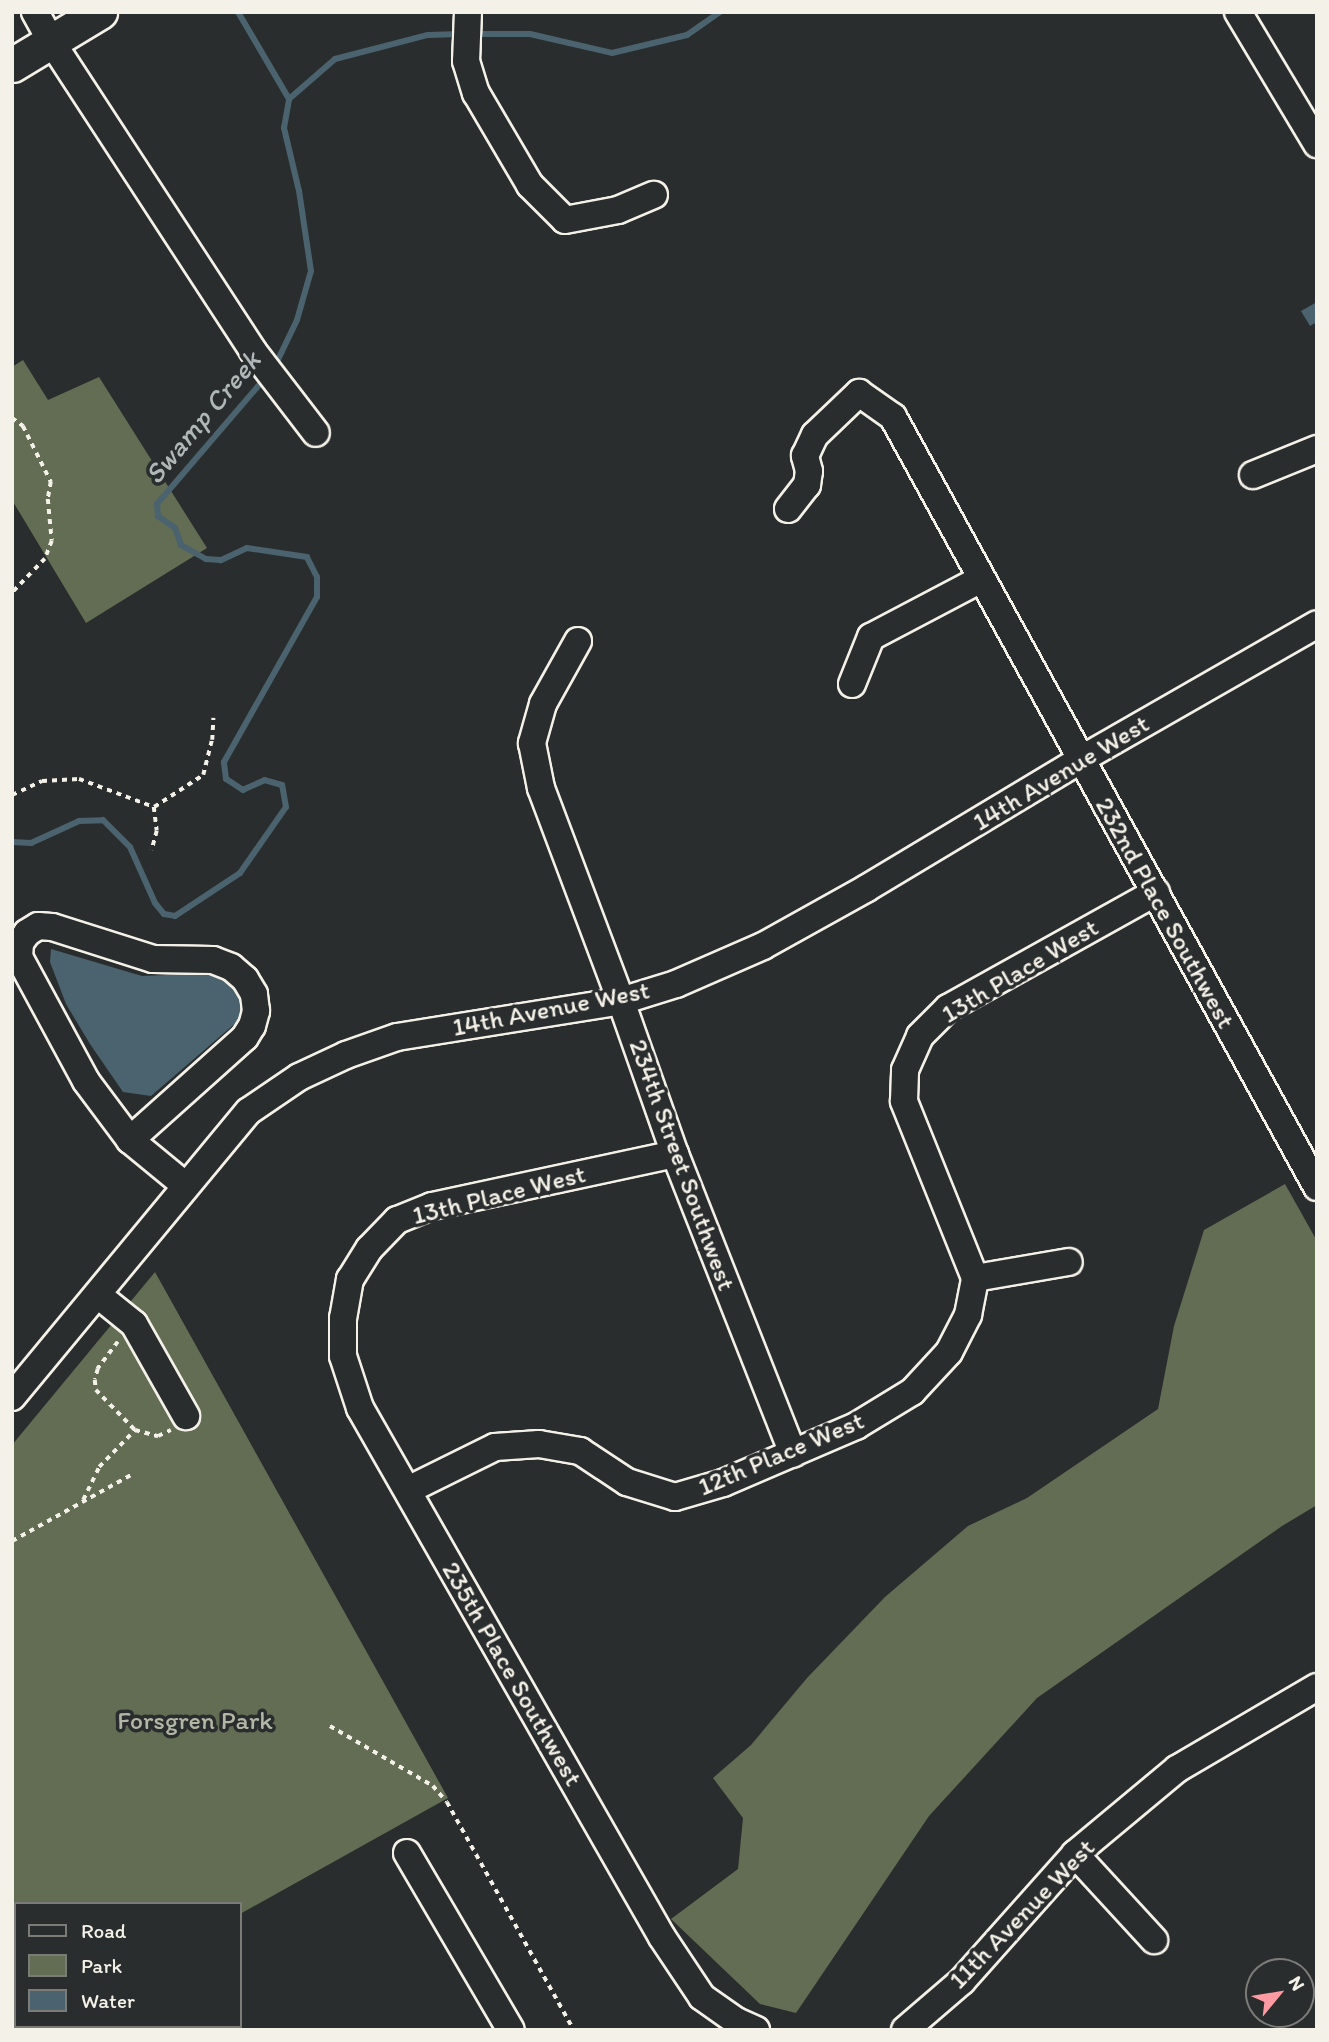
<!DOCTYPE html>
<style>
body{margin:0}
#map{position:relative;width:1329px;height:2042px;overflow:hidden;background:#2a2d2e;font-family:Itim,sans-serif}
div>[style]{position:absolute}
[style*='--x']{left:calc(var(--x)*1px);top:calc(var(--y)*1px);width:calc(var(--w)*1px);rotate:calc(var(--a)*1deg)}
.green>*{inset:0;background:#626d54}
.water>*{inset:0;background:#4a636e}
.stream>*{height:6px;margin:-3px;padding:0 3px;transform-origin:3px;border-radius:3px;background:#4a636e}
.path>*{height:3.5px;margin-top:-1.75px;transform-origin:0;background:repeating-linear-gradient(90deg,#f4f1e8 0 5px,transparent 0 10px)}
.roads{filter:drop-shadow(2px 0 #f4f1e8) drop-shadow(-2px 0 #f4f1e8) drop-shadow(0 2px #f4f1e8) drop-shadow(0 -2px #f4f1e8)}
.minor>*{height:26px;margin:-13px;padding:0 13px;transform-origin:13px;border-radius:13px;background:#2a2d2e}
.major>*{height:33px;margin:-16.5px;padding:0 16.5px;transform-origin:16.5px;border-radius:16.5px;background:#2a2d2e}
span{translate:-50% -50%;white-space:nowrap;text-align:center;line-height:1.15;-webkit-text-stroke:7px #2a2d2e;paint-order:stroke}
.street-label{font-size:26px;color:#f4f1e8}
.park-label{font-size:26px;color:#b2b6a5}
.water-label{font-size:28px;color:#b0b8b7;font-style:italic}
.frame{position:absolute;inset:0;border:14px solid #f4f1e8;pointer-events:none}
.legend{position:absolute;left:14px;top:1902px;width:228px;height:126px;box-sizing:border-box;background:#2a2d2e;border:2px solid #7b7b78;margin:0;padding:9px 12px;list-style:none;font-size:21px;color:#f4f1e8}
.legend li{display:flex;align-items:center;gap:14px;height:35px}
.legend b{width:35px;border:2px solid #7b7b78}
.north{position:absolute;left:1245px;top:1958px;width:70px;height:70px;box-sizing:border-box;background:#2a2d2e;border:2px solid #7b7b78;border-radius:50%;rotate:60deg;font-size:19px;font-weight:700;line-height:28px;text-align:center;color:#f4f1e8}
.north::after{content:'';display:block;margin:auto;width:24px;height:32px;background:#ff9aa2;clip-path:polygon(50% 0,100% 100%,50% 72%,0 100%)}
</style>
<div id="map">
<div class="green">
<div style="clip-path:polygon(23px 360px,48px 400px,99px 377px,207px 548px,86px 623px,12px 500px,12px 367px)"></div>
<div style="clip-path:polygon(1285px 1184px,1317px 1241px,1317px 1505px,1282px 1526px,1037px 1698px,929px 1816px,796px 2013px,760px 2004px,671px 1919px,738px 1869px,743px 1818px,713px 1778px,751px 1745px,807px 1678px,885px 1597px,968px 1526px,1027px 1498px,1158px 1409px,1174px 1326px,1204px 1230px)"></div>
<div style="clip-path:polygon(155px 1272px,448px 1798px,240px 1914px,240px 1904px,16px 1904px,16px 2026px,37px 2026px,31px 2030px,12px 2030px,12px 1445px)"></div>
</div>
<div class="water">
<div style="clip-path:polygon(1317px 302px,1317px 322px,1310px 326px,1301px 311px)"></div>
<div style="clip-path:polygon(51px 949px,142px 976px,215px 973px,230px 980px,239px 990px,242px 1004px,238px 1021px,151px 1096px,123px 1092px,90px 1044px,66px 1004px,50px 962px)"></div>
</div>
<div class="stream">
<div style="--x:238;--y:12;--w:101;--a:59.6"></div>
<div style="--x:474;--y:34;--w:56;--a:0"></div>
<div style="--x:530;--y:34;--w:84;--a:13"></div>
<div style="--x:612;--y:53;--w:77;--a:-13.5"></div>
<div style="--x:687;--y:35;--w:40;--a:-34.9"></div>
<div style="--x:274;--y:368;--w:53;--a:-64.4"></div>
<div style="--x:297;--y:320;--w:51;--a:-74.1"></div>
<div style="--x:311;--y:271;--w:81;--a:-98.5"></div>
<div style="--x:299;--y:191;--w:65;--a:-103.4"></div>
<div style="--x:284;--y:128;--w:29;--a:-80"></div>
<div style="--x:289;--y:99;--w:61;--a:-41"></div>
<div style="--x:335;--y:59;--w:96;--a:-14.5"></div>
<div style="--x:428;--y:35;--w:32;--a:-2"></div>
<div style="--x:12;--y:842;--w:19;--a:3"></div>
<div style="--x:31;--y:843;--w:53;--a:-24.6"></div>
<div style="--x:79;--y:821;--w:24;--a:-2"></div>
<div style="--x:103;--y:820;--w:38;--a:45"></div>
<div style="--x:130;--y:847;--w:61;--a:65.9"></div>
<div style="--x:155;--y:903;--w:14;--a:51"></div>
<div style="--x:164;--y:914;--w:11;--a:10"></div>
<div style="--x:175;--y:916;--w:78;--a:-33.5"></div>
<div style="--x:240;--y:873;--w:80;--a:-55.1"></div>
<div style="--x:286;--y:807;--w:22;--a:-100"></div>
<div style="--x:282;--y:785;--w:18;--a:-164"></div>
<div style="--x:265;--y:780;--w:24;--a:156"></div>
<div style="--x:243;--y:790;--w:20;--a:-147"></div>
<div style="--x:226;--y:779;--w:17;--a:-97"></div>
<div style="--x:224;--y:762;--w:189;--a:-60.6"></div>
<div style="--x:317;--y:597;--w:20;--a:-90"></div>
<div style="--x:317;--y:577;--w:22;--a:-117"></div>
<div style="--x:307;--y:557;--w:61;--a:-171.5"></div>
<div style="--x:247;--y:548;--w:29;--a:155"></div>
<div style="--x:221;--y:560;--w:15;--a:-176"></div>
<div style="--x:206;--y:559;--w:29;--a:-151"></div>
<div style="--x:181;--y:545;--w:18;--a:-109"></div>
<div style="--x:175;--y:528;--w:21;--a:-145"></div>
<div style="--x:158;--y:516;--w:12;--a:-95"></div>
<div style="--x:157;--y:504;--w:165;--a:-49.4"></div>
</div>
<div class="path">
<div style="--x:12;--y:418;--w:14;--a:36"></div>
<div style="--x:23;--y:426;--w:63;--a:63.4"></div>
<div style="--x:51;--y:482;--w:17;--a:100"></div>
<div style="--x:48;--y:499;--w:42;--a:84.6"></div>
<div style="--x:52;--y:541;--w:19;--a:111"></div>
<div style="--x:45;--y:559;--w:47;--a:134.1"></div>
<div style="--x:12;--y:795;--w:33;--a:-25"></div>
<div style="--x:42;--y:781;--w:37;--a:-3"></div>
<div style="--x:79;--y:779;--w:80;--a:20.5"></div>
<div style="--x:154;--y:807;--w:24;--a:83"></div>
<div style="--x:157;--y:831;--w:20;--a:105"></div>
<div style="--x:154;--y:807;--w:59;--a:-33.1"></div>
<div style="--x:203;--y:775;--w:36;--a:-76"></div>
<div style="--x:212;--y:740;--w:22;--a:-87"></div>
<div style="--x:118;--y:1342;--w:34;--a:127"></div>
<div style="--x:98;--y:1369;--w:11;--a:105"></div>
<div style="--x:95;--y:1380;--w:10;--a:84"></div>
<div style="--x:96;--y:1390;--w:56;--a:45.7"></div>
<div style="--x:135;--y:1430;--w:24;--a:15"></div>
<div style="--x:158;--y:1436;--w:14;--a:-25"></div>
<div style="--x:83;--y:1500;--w:37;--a:-64"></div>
<div style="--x:99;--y:1467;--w:52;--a:-45.8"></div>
<div style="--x:12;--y:1541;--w:138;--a:-29"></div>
<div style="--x:330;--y:1726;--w:119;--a:30.2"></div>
<div style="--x:433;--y:1786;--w:21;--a:49"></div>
<div style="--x:447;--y:1802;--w:261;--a:60.9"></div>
</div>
<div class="roads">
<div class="minor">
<div style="--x:35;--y:12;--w:33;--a:61"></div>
<div style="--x:51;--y:41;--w:370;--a:56.9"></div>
<div style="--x:253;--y:351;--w:103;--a:52.5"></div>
<div style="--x:468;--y:12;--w:49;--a:92.3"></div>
<div style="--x:466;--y:61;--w:34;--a:73"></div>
<div style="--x:476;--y:93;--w:107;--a:59.6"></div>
<div style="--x:530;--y:185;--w:49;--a:45"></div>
<div style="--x:565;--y:220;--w:54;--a:-10.7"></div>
<div style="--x:618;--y:210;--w:39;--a:-23"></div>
<div style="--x:1238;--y:12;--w:154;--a:59.1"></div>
<div style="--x:1253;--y:475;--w:69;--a:-22.1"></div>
<div style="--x:788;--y:509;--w:31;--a:-52"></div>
<div style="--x:807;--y:485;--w:14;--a:-82"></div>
<div style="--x:809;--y:471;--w:16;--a:-105"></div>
<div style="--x:805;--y:456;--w:23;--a:-65"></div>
<div style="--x:815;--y:435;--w:61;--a:-43.7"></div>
<div style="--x:859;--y:393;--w:42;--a:35.2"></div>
<div style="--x:893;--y:417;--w:879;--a:61.16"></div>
<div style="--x:578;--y:641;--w:72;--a:119.1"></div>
<div style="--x:543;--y:704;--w:41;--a:105.8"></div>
<div style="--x:532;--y:743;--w:46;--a:78.7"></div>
<div style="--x:541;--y:788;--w:228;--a:69.4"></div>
<div style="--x:621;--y:1001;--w:162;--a:70.6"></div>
<div style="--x:675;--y:1154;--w:322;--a:68.5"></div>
<div style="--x:852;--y:684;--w:51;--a:-68"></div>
<div style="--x:871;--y:637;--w:124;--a:-27.8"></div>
<div style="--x:130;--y:1140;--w:154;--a:-41.8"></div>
<div style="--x:245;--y:1037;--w:13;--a:-58"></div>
<div style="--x:252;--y:1026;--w:16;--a:-75"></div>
<div style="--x:256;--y:1011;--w:17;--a:-97"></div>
<div style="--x:254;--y:994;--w:17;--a:-121"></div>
<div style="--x:245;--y:979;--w:18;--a:-139"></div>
<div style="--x:231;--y:967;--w:19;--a:-159"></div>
<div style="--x:213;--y:960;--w:60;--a:-179"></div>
<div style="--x:153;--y:959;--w:106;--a:-162.4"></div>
<div style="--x:52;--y:927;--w:14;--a:-176"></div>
<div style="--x:38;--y:926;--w:13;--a:148"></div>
<div style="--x:27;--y:933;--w:12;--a:125"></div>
<div style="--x:20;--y:943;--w:14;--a:94"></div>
<div style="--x:19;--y:957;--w:141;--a:61.6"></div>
<div style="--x:86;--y:1081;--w:74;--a:53.3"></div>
<div style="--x:130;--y:1140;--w:72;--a:39.4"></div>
<div style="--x:675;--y:1154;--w:249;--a:167.9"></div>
<div style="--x:432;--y:1206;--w:38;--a:158"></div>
<div style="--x:397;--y:1220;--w:40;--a:134"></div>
<div style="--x:369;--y:1249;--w:36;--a:122"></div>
<div style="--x:350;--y:1279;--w:40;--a:100"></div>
<div style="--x:343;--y:1318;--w:38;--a:90"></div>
<div style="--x:343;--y:1356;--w:55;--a:71.9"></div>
<div style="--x:360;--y:1408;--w:609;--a:60.28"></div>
<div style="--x:662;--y:1937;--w:72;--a:56.3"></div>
<div style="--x:702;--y:1997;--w:42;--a:35.2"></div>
<div style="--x:736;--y:2021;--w:22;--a:24"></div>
<div style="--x:975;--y:1278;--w:191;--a:-111.9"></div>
<div style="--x:904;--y:1101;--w:31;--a:-88"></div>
<div style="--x:905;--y:1070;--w:37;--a:-66"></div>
<div style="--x:920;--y:1036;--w:40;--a:-45"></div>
<div style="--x:948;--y:1008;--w:238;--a:-29.1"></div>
<div style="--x:975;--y:1278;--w:95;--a:-9.7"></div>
<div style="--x:98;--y:1295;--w:46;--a:38.9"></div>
<div style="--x:134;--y:1324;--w:106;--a:60.5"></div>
<div style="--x:12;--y:1397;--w:371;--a:-50.4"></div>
<div style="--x:249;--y:1111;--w:60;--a:-34.2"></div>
<div style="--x:299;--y:1077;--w:52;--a:-25.1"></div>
<div style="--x:346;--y:1055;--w:54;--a:-19.4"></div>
<div style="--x:397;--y:1037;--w:227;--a:-9.1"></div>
<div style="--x:621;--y:1001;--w:58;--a:-17.2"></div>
<div style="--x:676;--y:984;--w:95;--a:-23.6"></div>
<div style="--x:763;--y:946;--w:119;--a:-29.1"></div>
<div style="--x:867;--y:888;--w:249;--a:-31"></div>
<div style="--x:1080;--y:760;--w:273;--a:-29.8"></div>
<div style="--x:408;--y:1490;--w:97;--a:-26.3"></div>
<div style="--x:495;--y:1447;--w:44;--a:-3.9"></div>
<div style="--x:539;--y:1444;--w:42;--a:9.7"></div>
<div style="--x:580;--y:1451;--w:56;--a:33.4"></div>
<div style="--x:627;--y:1482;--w:50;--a:17.4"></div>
<div style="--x:675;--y:1497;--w:50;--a:-16.3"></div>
<div style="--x:723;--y:1483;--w:145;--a:-23.2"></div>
<div style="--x:856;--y:1426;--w:66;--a:-31.3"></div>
<div style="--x:912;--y:1392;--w:54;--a:-47.2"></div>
<div style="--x:949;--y:1352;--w:42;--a:-62.8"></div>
<div style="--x:968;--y:1315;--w:38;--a:-79"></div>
<div style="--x:407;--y:1853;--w:205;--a:59.6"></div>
<div style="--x:1075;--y:1854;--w:117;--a:47.4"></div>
<div style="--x:905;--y:2030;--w:75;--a:-40.7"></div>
<div style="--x:962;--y:1981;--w:170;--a:-48.3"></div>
<div style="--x:1075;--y:1854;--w:133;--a:-39.8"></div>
<div style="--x:1177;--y:1769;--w:162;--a:-30.4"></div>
</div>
<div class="major">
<div style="--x:12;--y:65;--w:103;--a:-31.1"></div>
</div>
</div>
<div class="street-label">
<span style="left:1061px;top:773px;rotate:-31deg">14th Avenue West</span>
<span style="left:1165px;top:913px;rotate:61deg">232nd Place Southwest</span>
<span style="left:1020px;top:971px;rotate:-31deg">13th Place West</span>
<span style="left:551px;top:1009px;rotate:-11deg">14th Avenue West</span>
<span style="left:682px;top:1165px;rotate:70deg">234th Street Southwest</span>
<span style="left:499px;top:1195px;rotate:-14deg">13th Place West</span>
<span style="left:781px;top:1454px;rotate:-23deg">12th Place West</span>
<span style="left:512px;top:1674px;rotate:60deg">235th Place Southwest</span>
<span style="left:1022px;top:1914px;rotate:-46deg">11th Avenue West</span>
</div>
<div class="park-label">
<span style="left:195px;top:1721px">Forsgren Park</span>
</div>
<div class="water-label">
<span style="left:202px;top:417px;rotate:-50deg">Swamp Creek</span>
</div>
<div class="frame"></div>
<ul class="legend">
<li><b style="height:9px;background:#2a2d2e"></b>Road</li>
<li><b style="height:19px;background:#626d54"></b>Park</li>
<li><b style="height:19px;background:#4a636e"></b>Water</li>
</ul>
<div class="north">N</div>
</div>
